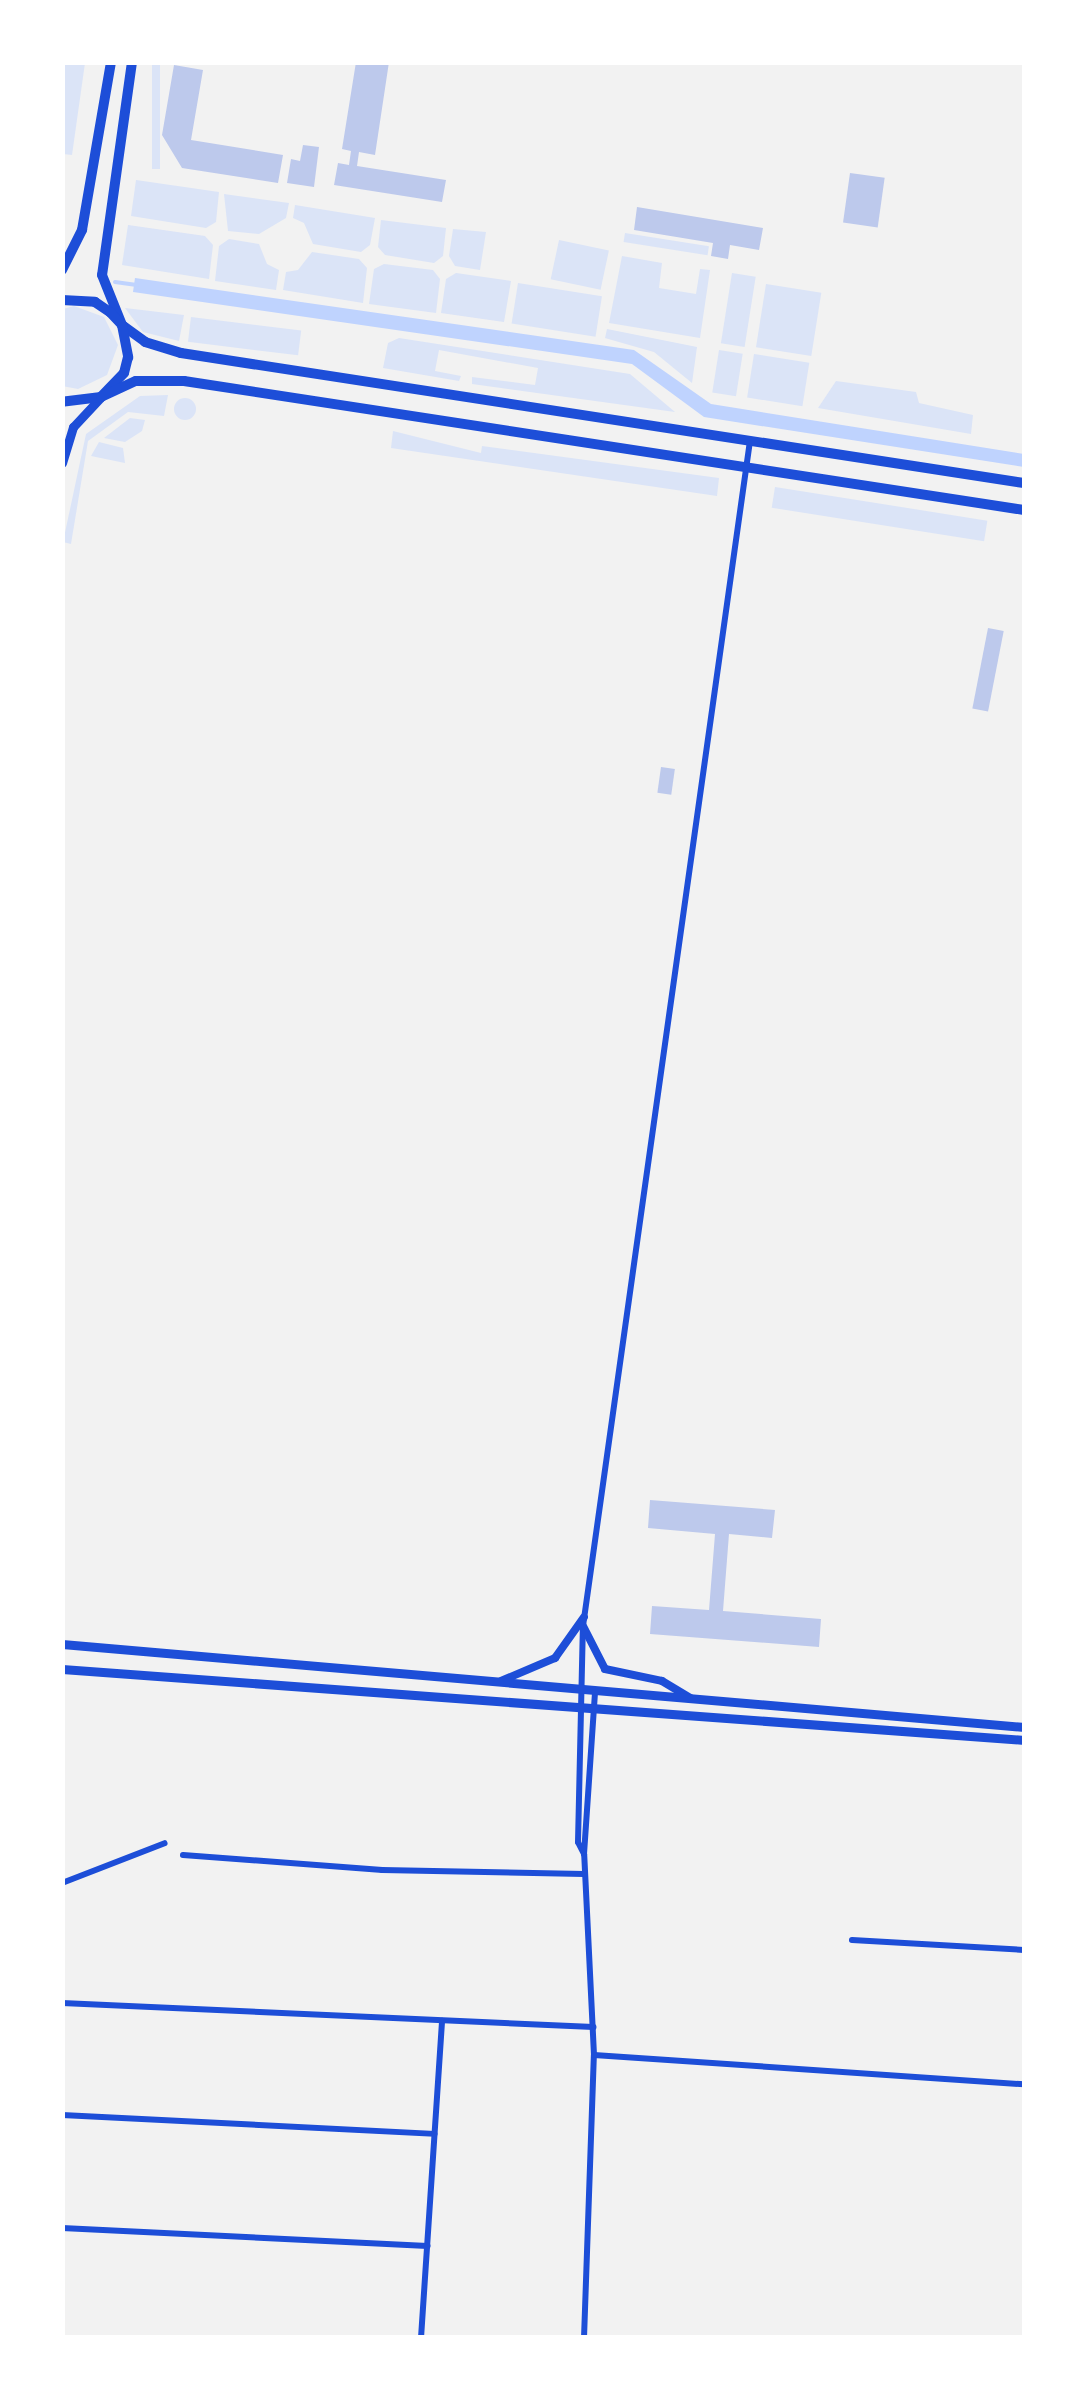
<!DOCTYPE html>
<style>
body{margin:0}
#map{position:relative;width:1087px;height:2400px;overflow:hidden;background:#f2f2f2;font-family:Rubik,sans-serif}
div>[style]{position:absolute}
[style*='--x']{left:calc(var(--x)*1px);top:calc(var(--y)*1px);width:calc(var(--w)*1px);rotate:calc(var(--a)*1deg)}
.green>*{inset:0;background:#dbe4f7;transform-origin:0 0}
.round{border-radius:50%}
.water>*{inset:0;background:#bfd3fe}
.stream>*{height:4px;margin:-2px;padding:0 2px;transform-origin:2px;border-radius:2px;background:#bfd3fe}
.building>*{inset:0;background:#bdc9ec;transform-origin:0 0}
.minor>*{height:6px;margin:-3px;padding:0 3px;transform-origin:3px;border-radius:3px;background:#1d4ed8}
.tertiary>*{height:8px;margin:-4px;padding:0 4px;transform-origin:4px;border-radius:4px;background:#1d4ed8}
.secondary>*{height:9px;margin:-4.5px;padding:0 4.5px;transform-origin:4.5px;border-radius:4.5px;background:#1d4ed8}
.primary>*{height:10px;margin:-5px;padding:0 5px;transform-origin:5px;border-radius:5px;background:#1d4ed8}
span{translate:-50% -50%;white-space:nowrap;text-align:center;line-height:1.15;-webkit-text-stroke:10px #fff;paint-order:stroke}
.frame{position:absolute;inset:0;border:65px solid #fff;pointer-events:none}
</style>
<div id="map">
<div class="green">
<div style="clip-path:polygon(63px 62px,85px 63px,72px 155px,63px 154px)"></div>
<div style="left:152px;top:63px;width:8px;height:106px"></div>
<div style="clip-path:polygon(136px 180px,219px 192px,216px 222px,206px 228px,131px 216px)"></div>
<div style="clip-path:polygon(224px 194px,289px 203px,286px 218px,259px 234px,228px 231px)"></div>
<div style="clip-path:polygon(295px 205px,375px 218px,370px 245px,361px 252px,313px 244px,304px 223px,293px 218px)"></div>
<div style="clip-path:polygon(381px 220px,446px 228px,443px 256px,434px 263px,385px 255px,378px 247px)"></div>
<div style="clip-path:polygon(128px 225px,205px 236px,213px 245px,209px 279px,122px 265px)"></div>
<div style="clip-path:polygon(453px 229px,486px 232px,480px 270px,455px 266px,449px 256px)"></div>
<div style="left:625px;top:233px;width:85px;height:9px;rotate:9deg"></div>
<div style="clip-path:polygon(229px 239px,259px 244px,267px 264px,279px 270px,276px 290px,215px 281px,219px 246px)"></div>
<div style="left:559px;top:240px;width:51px;height:40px;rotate:12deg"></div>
<div style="clip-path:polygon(312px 252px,359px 259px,367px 268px,363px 303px,283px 290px,286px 272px,298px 270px)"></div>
<div style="clip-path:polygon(622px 256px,662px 263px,659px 288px,696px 294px,700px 269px,710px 270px,700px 338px,609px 323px)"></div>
<div style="clip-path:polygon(384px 264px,433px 270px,440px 279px,436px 313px,369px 304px,374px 269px)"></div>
<div style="clip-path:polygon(456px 273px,511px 281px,504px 322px,441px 313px,446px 279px)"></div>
<div style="left:732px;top:273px;width:24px;height:71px;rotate:9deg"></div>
<div style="left:518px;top:283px;width:85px;height:41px;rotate:9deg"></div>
<div style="left:766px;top:284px;width:56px;height:64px;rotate:9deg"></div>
<div style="clip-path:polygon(74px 306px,104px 317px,118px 345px,107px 375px,78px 389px,62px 386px,63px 309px)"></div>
<div style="clip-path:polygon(125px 308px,184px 315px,179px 341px,143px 332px)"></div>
<div style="left:191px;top:317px;width:111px;height:25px;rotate:7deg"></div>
<div style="clip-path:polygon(607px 329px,697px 347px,692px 383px,654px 352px,605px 338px)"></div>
<div style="clip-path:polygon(399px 338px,630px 374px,675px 412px,472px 384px,472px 377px,535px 385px,538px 368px,439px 350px,435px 371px,461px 376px,459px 381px,383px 368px,388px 343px)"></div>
<div style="left:719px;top:350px;width:24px;height:43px;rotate:9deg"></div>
<div style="left:754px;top:354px;width:56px;height:44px;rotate:9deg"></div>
<div style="clip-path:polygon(836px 381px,916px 392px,919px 403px,973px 415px,971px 434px,818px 408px)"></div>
<div style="clip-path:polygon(168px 395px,164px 416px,128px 412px,88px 441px,71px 544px,63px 542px,86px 434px,140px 396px)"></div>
<div class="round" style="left:174px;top:398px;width:22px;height:22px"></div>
<div style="clip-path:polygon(130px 418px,145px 420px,142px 431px,125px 442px,104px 438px)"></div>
<div style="clip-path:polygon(393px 431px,481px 453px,482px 446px,719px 478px,717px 496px,391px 448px)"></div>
<div style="clip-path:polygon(99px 442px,123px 448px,125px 463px,91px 456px)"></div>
<div style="left:775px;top:487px;width:215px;height:21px;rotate:9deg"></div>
</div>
<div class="water">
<div style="clip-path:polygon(135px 278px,634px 350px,711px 404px,1024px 454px,1024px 467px,704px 417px,632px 364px,133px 292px)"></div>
</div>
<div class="stream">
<div style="--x:115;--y:282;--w:22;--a:8"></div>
</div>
<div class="building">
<div style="clip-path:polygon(356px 62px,389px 62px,375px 155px,359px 152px,357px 166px,446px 180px,442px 202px,334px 185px,338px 163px,349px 165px,351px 151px,342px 149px)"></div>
<div style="clip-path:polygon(174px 65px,203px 70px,191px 140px,283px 155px,278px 183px,182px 168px,162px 135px)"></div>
<div style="clip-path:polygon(303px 145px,319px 147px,314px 187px,287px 183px,291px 159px,300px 161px)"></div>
<div style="left:850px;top:173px;width:35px;height:50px;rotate:8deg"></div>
<div style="clip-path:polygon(637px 207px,763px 228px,759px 250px,730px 245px,728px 259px,711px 256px,713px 243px,634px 230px)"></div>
<div style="left:988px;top:628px;width:16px;height:82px;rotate:11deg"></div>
<div style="left:661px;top:767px;width:14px;height:26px;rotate:8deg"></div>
<div style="clip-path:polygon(650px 1500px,775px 1510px,772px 1538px,729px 1534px,723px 1611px,821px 1619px,819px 1647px,650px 1634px,652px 1606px,709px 1610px,715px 1534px,648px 1528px)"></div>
</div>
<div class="minor">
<div style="--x:584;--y:1854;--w:13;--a:-117"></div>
<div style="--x:578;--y:1842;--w:216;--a:-88.7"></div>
<div style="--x:583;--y:1626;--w:1197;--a:-81.98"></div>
<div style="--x:183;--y:1855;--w:200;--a:4.3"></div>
<div style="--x:382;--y:1870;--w:202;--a:1.1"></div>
<div style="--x:62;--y:1883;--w:110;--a:-21.2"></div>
<div style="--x:852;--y:1940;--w:172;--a:3.3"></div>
<div style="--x:62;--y:2003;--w:532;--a:2.59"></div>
<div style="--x:594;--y:2055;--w:431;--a:3.9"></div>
<div style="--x:62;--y:2115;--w:373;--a:2.9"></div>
<div style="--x:62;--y:2228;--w:366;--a:2.8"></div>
<div style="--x:421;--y:2338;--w:318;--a:-86.2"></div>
<div style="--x:584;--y:2338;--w:283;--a:-88"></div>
<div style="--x:594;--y:2055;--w:201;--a:-92.8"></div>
<div style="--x:584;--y:1854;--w:163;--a:-86.1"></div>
</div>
<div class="tertiary">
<div style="--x:583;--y:1626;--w:48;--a:62.9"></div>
<div style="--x:605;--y:1669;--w:58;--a:11.9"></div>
<div style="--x:662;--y:1681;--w:33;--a:31"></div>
<div style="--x:501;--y:1681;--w:59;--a:-23.1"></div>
<div style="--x:555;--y:1658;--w:50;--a:-54.7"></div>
</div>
<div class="secondary">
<div style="--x:62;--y:463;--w:38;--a:-73"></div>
<div style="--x:73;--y:427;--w:41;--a:-47"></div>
<div style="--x:62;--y:1644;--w:966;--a:4.93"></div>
<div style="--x:62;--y:1669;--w:965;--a:4.22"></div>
</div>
<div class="primary">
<div style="--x:132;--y:62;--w:215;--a:98"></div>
<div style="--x:102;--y:275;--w:54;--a:68.2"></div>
<div style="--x:122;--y:325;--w:29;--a:36"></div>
<div style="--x:145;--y:342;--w:38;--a:17"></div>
<div style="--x:181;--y:353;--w:853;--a:8.77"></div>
<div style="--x:62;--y:270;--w:45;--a:-63.4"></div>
<div style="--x:82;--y:230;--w:170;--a:-80.2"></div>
<div style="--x:62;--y:300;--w:33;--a:3"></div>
<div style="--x:95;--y:302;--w:18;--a:34"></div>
<div style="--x:110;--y:312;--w:18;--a:47"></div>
<div style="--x:122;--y:325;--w:33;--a:79"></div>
<div style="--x:128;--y:357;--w:16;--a:104"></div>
<div style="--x:124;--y:373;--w:33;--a:134"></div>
<div style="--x:101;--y:397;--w:39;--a:173"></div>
<div style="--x:101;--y:397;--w:38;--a:-25"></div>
<div style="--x:136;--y:381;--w:48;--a:0"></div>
<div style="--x:184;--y:381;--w:850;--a:8.73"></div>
</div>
<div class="frame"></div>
</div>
